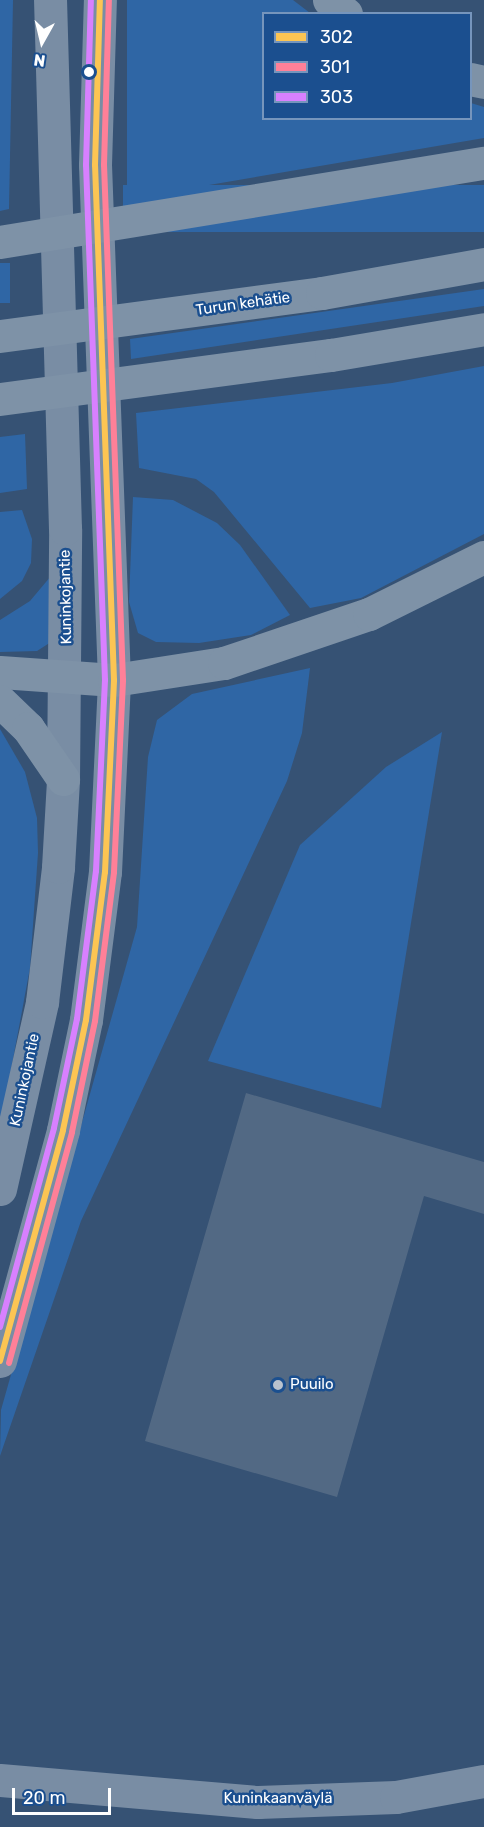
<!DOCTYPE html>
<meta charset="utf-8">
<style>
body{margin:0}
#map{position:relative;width:484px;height:1827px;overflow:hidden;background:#365274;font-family:Rubik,sans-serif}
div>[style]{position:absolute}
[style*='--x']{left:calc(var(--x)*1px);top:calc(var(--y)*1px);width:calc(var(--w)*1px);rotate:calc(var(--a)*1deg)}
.green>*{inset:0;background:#2f66a5;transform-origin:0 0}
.building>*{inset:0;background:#526984}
.secondary>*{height:33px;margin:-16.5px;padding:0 16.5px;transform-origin:16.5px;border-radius:16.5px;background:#798da4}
.highway>*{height:33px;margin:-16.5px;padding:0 16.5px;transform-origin:16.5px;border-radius:16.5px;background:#7e92a7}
.bus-1>*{height:6px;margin:-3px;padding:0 3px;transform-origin:3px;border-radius:3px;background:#fcc553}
.bus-2>*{height:6px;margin:-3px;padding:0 3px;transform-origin:3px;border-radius:3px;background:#ff8098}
.bus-3>*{height:6px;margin:-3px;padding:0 3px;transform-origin:3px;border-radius:3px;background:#d880ff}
.dots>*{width:16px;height:16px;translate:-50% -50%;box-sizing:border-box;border:3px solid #1b4f8f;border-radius:50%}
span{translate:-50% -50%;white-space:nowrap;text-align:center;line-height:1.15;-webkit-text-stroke:5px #1b4f8f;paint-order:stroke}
.street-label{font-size:15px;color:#fff}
.poi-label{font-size:15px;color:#fff}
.left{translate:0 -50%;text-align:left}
.legend{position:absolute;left:262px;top:12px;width:210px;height:108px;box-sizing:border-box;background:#1b4f8f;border:2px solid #7695bc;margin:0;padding:8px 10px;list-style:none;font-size:18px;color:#fff}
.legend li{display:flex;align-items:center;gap:12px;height:30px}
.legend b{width:30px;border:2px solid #7695bc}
.north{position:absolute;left:12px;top:12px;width:60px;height:60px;-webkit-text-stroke:4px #1b4f8f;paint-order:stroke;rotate:188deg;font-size:16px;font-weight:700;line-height:24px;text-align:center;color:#fff}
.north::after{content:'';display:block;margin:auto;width:21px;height:27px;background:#fff;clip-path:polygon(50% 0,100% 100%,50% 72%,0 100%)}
.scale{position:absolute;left:12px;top:1788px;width:99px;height:27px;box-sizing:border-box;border:3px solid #fff;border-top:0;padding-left:8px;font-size:18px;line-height:21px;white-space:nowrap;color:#fff;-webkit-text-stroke:4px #1b4f8f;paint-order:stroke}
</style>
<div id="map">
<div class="green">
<div style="clip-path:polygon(0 0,13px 0,9px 209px,0 211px)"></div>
<div style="clip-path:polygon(127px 0,293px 0,310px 13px,264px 14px,264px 118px,470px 118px,471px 103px,484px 107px,484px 138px,127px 199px)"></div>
<div style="left:484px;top:185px;width:47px;height:361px;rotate:90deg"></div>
<div style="left:10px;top:263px;width:40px;height:10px;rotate:90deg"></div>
<div style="clip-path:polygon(484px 289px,484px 306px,131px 359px,130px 339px)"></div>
<div style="clip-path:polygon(484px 366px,484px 534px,361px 598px,310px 608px,214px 492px,196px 479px,139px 468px,136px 413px,392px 383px)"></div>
<div style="clip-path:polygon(25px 434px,27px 489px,0 493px,0 437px)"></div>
<div style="clip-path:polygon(133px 497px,173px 500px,217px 523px,240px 545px,290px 615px,251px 635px,199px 643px,156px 642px,138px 633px,129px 602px)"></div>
<div style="clip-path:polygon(22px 510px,32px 539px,31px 563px,22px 581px,0 599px,0 512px)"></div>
<div style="clip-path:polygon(51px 576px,51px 642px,37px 651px,0 652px,0 620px,30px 601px)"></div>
<div style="clip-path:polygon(310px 668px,302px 733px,287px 781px,81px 1221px,0 1456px,1px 1410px,137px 927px,148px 757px,157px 720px,192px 694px)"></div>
<div style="clip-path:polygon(0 729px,25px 772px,37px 818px,38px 853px,30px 968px,0 1129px)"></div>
<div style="clip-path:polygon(442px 732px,381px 1108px,208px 1061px,300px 845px,386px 767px)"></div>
</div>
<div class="building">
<div style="clip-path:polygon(246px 1093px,484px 1162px,484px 1214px,424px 1196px,337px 1497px,145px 1441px)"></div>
</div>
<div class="secondary">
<div style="--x:0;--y:1189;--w:192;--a:-77.3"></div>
<div style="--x:42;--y:1002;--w:136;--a:-83.2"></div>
<div style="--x:58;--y:867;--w:88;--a:-86.7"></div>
<div style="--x:63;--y:779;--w:250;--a:-89.5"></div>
<div style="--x:65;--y:529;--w:529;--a:-91.62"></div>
<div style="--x:0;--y:1361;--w:239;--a:-74.7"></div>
<div style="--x:63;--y:1130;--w:112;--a:-78.2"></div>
<div style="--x:86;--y:1020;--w:149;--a:-82.7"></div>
<div style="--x:105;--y:872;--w:192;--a:-87.3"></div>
<div style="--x:114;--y:680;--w:515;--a:-92.11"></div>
<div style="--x:95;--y:165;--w:165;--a:-88.3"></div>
<div style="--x:0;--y:1780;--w:259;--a:4.9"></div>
<div style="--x:258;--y:1802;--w:138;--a:-2.1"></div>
<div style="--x:396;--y:1797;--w:89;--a:-10.3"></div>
</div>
<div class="highway">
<div style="--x:329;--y:0;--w:22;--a:39"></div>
<div style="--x:470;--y:79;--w:14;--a:12"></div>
<div style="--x:0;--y:242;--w:490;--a:-9.3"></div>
<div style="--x:0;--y:336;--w:325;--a:-7.6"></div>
<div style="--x:322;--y:293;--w:165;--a:-10.1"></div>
<div style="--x:0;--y:399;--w:334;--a:-7.6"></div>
<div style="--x:331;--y:355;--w:155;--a:-9.6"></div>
<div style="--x:0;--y:672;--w:114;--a:4"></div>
<div style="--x:114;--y:680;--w:111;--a:-8.8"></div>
<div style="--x:224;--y:663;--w:153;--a:-18.7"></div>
<div style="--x:369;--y:614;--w:128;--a:-26.4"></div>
<div style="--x:0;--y:701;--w:39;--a:44"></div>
<div style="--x:28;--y:728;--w:62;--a:55.5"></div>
</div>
<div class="bus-1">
<div style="--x:0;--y:1361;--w:239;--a:-74.7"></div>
<div style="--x:63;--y:1130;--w:112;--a:-78.2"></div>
<div style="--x:86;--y:1020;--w:149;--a:-82.7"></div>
<div style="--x:105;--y:872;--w:192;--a:-87.3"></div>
<div style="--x:114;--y:680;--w:515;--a:-92.11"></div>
<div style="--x:95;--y:165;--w:165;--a:-88.3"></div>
</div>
<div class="bus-2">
<div style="--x:9;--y:1363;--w:239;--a:-74.7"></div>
<div style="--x:72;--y:1132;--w:113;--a:-78.3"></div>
<div style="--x:95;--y:1021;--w:150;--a:-82.7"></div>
<div style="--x:114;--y:872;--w:192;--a:-87.3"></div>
<div style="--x:123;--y:680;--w:515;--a:-92.11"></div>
<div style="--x:104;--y:165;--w:165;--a:-88.3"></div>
</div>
<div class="bus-3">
<div style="--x:0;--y:1327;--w:206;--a:-74.8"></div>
<div style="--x:54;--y:1128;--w:111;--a:-78.1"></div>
<div style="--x:77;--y:1019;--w:149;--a:-82.7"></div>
<div style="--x:96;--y:871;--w:191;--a:-87.3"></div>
<div style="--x:105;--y:680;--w:515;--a:-92.11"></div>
<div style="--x:86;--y:165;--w:165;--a:-88.3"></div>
</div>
<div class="dots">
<div style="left:89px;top:72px;background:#fff"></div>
<div style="left:278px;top:1385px;background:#b9c2ce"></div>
</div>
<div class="street-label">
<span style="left:243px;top:304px;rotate:-8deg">Turun kehätie</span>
<span style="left:66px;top:597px;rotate:-91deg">Kuninkojantie</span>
<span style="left:25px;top:1080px;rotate:-78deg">Kuninkojantie</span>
<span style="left:278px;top:1799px">Kuninkaanväylä</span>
</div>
<div class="poi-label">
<span class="left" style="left:290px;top:1385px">Puuilo</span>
</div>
<ul class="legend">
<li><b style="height:8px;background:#fcc553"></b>302</li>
<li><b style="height:8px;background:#ff8098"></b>301</li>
<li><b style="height:8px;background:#d880ff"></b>303</li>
</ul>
<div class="north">N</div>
<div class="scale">20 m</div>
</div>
